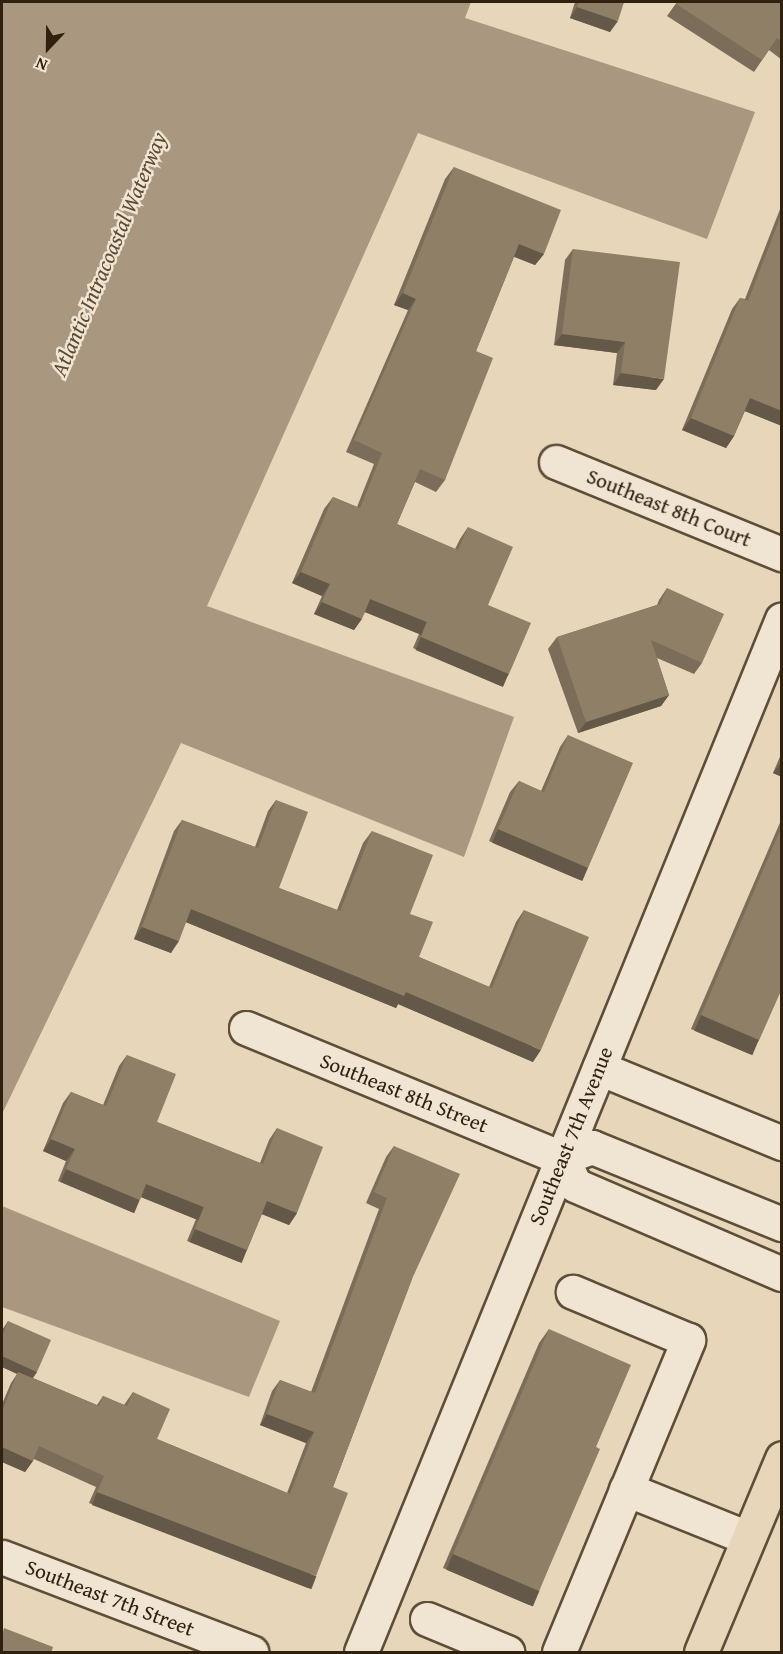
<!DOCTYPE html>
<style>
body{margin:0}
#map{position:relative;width:783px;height:1654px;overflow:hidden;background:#e8d6ba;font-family:"Gentium Book Plus",serif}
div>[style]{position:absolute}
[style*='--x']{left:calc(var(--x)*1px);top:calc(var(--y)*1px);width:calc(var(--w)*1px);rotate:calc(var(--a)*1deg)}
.water>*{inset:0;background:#a9987f}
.roads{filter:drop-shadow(2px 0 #5d4e38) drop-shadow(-2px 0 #5d4e38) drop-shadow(0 2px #5d4e38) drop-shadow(0 -2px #5d4e38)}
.minor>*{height:33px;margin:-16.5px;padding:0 16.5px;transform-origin:16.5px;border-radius:16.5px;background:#f0e4d2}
.major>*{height:33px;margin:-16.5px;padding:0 16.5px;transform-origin:16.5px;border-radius:16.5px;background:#e8d6ba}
.wall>*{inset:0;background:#7b6d59}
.shaded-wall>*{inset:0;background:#645948;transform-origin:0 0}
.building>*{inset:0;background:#8f7f67}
span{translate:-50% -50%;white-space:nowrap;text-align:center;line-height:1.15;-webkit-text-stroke:5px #f0e4d2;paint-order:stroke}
.street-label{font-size:21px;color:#2f210d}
.water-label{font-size:22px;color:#5a4b35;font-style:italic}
.frame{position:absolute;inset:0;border:3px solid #2f210d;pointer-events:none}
.north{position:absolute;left:18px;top:18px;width:60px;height:60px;-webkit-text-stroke:4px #f0e4d2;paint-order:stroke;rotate:202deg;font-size:16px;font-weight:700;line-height:24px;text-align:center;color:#2f210d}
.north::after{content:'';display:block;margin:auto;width:21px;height:27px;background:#2f210d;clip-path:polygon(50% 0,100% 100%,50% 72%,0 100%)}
</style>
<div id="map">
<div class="water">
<div style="clip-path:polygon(2px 2px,471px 2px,465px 18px,755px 112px,707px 239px,418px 133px,207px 606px,514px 717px,464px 857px,181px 743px,2px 1114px)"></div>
<div style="clip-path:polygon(2px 1206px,280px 1321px,249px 1397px,2px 1307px)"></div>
</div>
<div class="roads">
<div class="minor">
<div style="--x:556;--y:462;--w:244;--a:22.2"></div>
<div style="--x:246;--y:1028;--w:342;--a:22.4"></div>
<div style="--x:562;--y:1158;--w:32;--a:-20"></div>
<div style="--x:592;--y:1147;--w:205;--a:22.1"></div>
<div style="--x:599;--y:1068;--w:198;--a:22.3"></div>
<div style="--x:562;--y:1158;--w:30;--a:64"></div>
<div style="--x:575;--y:1185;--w:225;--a:23.3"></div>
<div style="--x:626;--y:1489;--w:131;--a:21.9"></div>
<div style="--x:2;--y:1557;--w:267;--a:20.9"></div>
<div style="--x:427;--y:1619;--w:87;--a:22.4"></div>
<div style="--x:361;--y:1652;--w:1115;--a:-67.83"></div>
<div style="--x:559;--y:1652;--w:338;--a:-67.5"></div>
<div style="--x:688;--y:1340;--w:125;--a:-157.3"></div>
</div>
<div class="major">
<div style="--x:701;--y:1652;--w:210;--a:-67.3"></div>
</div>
</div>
<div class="wall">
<div style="clip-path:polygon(575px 2px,624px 2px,610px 32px,570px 18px)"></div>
<div style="clip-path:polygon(677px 2px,782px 2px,782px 60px,769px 50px,754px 72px,667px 16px)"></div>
<div style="clip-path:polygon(454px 167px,544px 254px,535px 265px,514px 257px,476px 351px,445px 480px,436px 492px,415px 482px,397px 524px,455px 549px,460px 539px,468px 527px,488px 605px,509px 674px,501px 686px,413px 648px,419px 634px,365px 612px,354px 630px,314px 614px,322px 596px,292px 583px,324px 509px,333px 497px,357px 507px,374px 464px,346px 452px,408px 310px,394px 305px,445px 179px)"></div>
<div style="clip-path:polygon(782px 204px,782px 426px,745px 411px,734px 436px,726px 448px,682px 430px,732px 309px,740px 298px,745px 299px)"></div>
<div style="clip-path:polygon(573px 249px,656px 390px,613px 385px,617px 353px,554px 345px,565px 260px)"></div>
<div style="clip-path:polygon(667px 588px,702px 663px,694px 674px,657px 658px,669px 695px,661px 706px,578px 733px,548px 649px,557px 637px,657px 605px,659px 600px)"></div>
<div style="clip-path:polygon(568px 735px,580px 880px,489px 841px,510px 792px,519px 781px,541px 791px,560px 747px)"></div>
<div style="clip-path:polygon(782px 752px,782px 777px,773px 773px)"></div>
<div style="clip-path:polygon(276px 800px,279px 888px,337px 910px,363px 843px,372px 831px,410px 914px,419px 957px,489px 987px,516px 922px,524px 910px,533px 1062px,398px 1004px,396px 1008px,186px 922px,171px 953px,134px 939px,174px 831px,182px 820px,255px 847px,268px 811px)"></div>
<div style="clip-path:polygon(782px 818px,782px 988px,759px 1040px,750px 1054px,691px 1029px)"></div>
<div style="clip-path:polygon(127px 1055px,157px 1122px,260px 1163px,269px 1140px,277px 1128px,297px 1213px,289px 1225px,262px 1214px,247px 1250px,239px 1262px,187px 1241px,196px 1219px,141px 1197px,132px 1212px,58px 1181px,66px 1161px,43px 1151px,63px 1103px,71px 1092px,103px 1105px,119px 1066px)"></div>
<div style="clip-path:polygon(394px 1146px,412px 1279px,333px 1487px,308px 1588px,89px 1503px,96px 1487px,34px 1459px,25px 1472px,2px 1462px,2px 1404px,11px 1383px,17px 1374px,2px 1367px,2px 1330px,8px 1321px,37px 1372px,33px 1378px,97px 1405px,103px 1396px,124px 1405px,133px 1392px,157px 1439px,287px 1493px,306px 1443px,260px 1425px,272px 1391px,280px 1380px,311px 1392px,379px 1209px,366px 1203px,386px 1157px)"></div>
<div style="clip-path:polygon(549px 1329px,596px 1447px,539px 1591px,529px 1605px,443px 1568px,539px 1343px)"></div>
</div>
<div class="shaded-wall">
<div style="clip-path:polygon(577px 7px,618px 21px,610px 32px,570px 18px)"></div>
<div style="clip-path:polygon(519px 244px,544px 254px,535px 265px,511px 255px)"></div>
<div style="clip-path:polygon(403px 293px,416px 299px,408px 310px,394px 305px)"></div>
<div style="clip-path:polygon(562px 334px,625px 342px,617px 353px,554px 345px)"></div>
<div style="clip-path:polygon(621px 373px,664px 379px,656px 390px,613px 385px)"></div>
<div style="clip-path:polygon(750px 398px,782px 411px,782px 426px,742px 410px)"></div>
<div style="clip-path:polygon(691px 418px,734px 436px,726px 448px,682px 430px)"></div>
<div style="clip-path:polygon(301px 572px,330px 584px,322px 596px,292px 583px)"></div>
<div style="left:370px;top:599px;width:61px;height:14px;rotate:22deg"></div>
<div style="clip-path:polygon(322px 602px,362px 619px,354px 630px,314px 614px)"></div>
<div style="left:421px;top:637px;width:95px;height:14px;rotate:23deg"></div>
<div style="clip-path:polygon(669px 695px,661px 706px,578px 733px,586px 722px)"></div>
<div style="clip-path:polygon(782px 761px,782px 777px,773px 773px)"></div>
<div style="left:498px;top:829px;width:98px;height:15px;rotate:23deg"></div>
<div style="clip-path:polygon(191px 909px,406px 992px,541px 1050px,533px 1062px,398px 1004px,396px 1008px,183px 921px)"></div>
<div style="clip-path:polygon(142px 927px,179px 941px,171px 953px,134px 939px)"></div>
<div style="left:701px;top:1015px;width:63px;height:17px;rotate:23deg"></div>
<div style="clip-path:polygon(51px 1139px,75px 1149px,66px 1161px,43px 1151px)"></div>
<div style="left:66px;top:1169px;width:80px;height:14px;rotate:23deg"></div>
<div style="left:146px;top:1184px;width:62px;height:14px;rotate:22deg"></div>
<div style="clip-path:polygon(267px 1201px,297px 1213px,289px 1225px,259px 1213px)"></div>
<div style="left:195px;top:1229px;width:56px;height:14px;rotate:22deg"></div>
<div style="clip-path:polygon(2px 1356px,37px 1372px,31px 1380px,2px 1367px)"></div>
<div style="clip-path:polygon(267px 1414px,314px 1432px,306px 1443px,260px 1425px)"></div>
<div style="clip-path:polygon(2px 1447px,33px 1461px,25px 1472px,2px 1462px)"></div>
<div style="left:97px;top:1492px;width:235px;height:14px;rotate:21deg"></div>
<div style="left:453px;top:1554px;width:94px;height:17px;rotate:23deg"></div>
</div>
<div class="building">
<div style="clip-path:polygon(579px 2px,624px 2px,618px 21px,577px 7px)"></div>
<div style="clip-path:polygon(677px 2px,782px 2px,782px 41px,777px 38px,762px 60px,676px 4px)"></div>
<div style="clip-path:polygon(454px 167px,561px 210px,544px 254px,519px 244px,476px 351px,493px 358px,445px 480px,420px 469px,397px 524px,458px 550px,468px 527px,513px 547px,488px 605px,531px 623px,509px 674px,421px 637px,427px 622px,370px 599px,362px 619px,322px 602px,330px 584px,301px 572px,333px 497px,360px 508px,382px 453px,354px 440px,416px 299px,403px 293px)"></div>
<div style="clip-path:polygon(782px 213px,782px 411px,750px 398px,734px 436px,691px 418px,740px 298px,748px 301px)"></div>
<div style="clip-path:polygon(573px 249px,680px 262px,664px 379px,621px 373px,625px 342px,562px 334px)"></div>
<div style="clip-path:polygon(667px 588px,724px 614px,702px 663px,651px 640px,669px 695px,586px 722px,557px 637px,660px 604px)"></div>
<div style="clip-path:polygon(568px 735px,633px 763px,588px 868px,498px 829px,519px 781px,544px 792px)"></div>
<div style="clip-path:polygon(276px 800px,308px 812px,279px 888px,340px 911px,372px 831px,433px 855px,410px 914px,433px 922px,419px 957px,492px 988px,524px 910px,589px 937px,541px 1050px,406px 992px,404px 996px,191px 909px,179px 941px,142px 927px,182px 820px,258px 848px)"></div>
<div style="clip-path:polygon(782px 826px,782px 988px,759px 1040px,701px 1015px)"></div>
<div style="clip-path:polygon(127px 1055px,176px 1074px,157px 1122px,263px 1164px,277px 1128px,323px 1147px,297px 1213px,267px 1201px,247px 1250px,195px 1229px,204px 1207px,146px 1184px,140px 1200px,66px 1169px,75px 1149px,51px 1139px,71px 1092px,106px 1106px)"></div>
<div style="clip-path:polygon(394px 1146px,460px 1174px,412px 1279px,333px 1487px,348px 1493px,316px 1576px,97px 1492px,104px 1476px,39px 1446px,33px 1461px,2px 1447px,2px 1411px,18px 1372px,99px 1406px,103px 1396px,127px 1406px,133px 1392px,170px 1409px,157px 1439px,290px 1494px,314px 1432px,267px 1414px,280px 1380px,315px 1393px,387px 1198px,374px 1192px)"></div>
<div style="clip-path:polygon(8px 1321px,51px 1340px,37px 1372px,2px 1356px,2px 1336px)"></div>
<div style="clip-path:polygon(549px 1329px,631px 1365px,596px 1447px,600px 1449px,539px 1591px,453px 1554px)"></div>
<div style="clip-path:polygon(4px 1628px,53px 1647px,51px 1653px,2px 1653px,2px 1635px)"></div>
</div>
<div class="street-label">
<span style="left:669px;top:508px;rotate:22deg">Southeast 8th Court</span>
<span style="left:404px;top:1093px;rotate:22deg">Southeast 8th Street</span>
<span style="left:571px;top:1136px;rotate:-68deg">Southeast 7th Avenue</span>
<span style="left:110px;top:1598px;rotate:21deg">Southeast 7th Street</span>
</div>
<div class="water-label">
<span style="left:109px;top:254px;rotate:-67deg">Atlantic Intracoastal Waterway</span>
</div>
<div class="frame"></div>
<div class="north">N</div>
</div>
